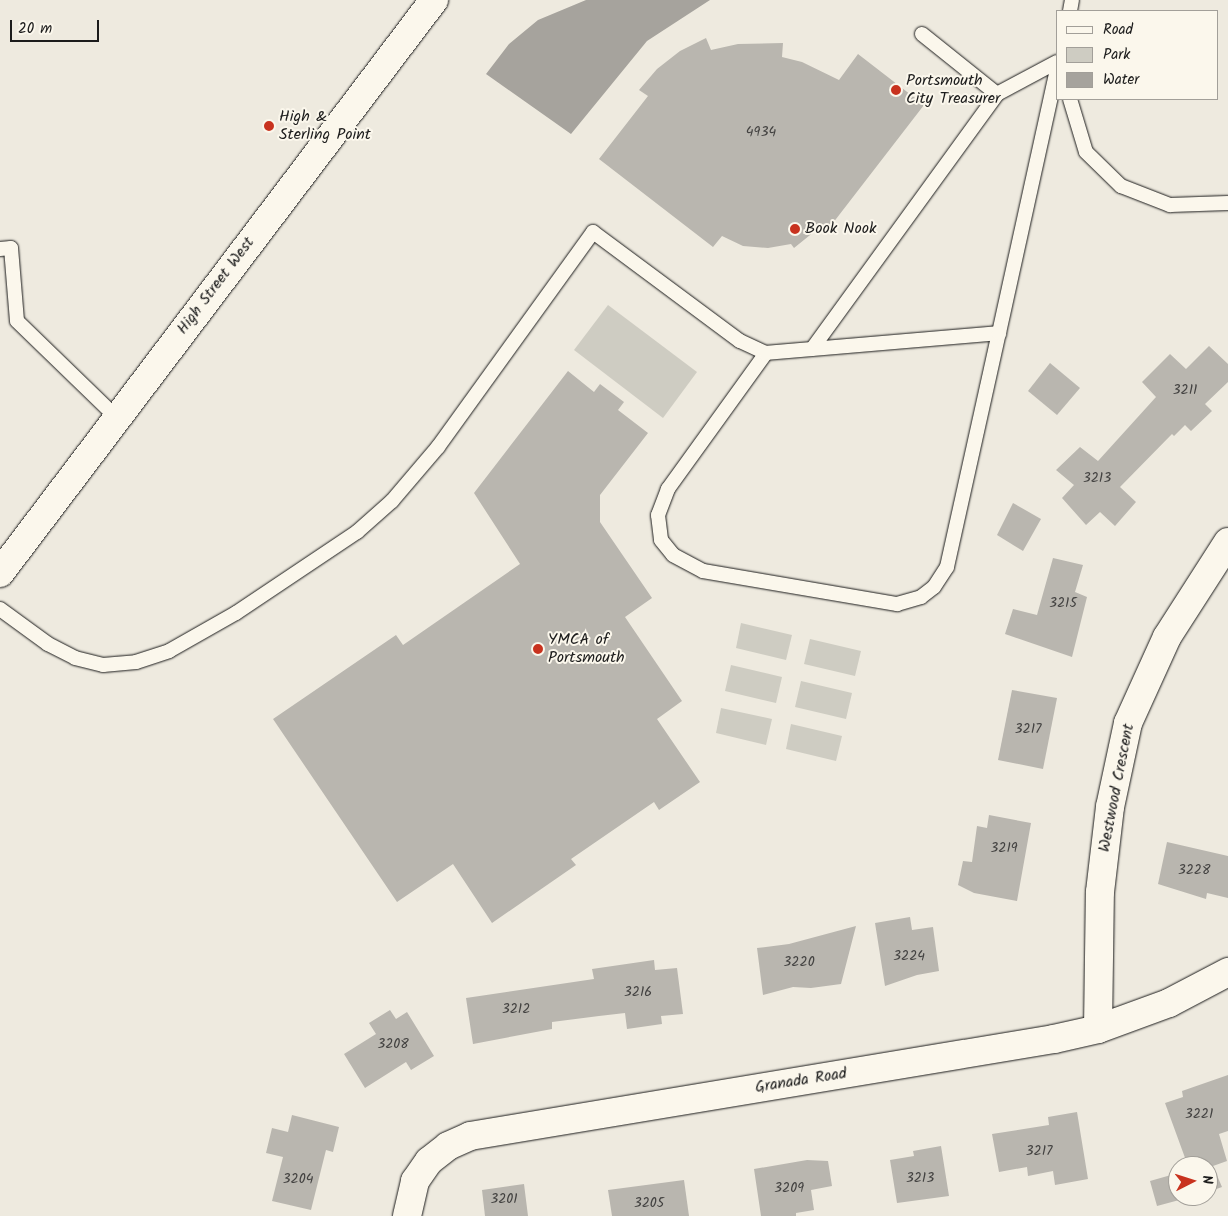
<!DOCTYPE html>
<style>
body{margin:0}
#map{position:relative;width:1228px;height:1216px;overflow:hidden;background:#eeeadf;font-family:Kalam,sans-serif}
div>[style]{position:absolute}
.green>*{inset:0;background:#ceccc2}
.water>*{inset:0;background:#a6a39d}
.building>*{inset:0;background:#b9b6af}
.roads{filter:drop-shadow(0 0 1px #1c1c1c) drop-shadow(0 0 1px #1c1c1c)}
.service>*{height:14px;margin:-7px;padding:0 7px;transform-origin:7px;border-radius:7px;background:#fbf7ec}
.minor>*{height:28px;margin:-14px;padding:0 14px;transform-origin:14px;border-radius:14px;background:#fbf7ec}
.primary>*{height:28px;margin:-14px;padding:0 14px;transform-origin:14px;border-radius:14px;background:#fbf7ec}
.dots>*{width:14px;height:14px;translate:-50% -50%;box-sizing:border-box;border:2px solid #fbf7ec;border-radius:50%}
span{translate:-50% -50%;white-space:nowrap;text-align:center;line-height:1.15;-webkit-text-stroke:4px #fbf7ec;paint-order:stroke}
.number-label{font-size:14px;color:#434241}
.number-label span{-webkit-text-stroke-width:0}
.poi-label{font-size:16px;color:#1c1c1c}
.left{translate:0 -50%;text-align:left}
.street-label{font-size:16px;color:#1c1c1c}
.legend{position:absolute;left:1056px;top:10px;width:162px;height:90px;box-sizing:border-box;background:#fbf7ec;border:1px solid #a29f99;margin:0;padding:6px 9px;list-style:none;font-size:15px;color:#1c1c1c}
.legend li{display:flex;align-items:center;gap:10px;height:25px}
.legend b{width:25px;border:1px solid #a29f99}
.north{position:absolute;left:1168px;top:1156px;width:50px;height:50px;box-sizing:border-box;background:#fbf7ec;border:1px solid #a29f99;border-radius:50%;rotate:85deg;font-size:14px;font-weight:700;line-height:20px;text-align:center;color:#1c1c1c}
.north::after{content:'';display:block;margin:auto;width:18px;height:22px;background:#c8321e;clip-path:polygon(50% 0,100% 100%,50% 72%,0 100%)}
.scale{position:absolute;left:10px;top:20px;width:89px;height:22px;box-sizing:border-box;border:2px solid #1c1c1c;border-top:0;padding-left:6px;font-size:15px;line-height:18px;white-space:nowrap;color:#1c1c1c;-webkit-text-stroke:4px #fbf7ec;paint-order:stroke}
</style>
<div id="map">
<div class="green">
<div style="clip-path:polygon(608px 305px,697px 372px,663px 418px,574px 350px)"></div>
<div style="clip-path:polygon(741px 623px,792px 635px,786px 660px,736px 648px)"></div>
<div style="clip-path:polygon(810px 639px,861px 651px,855px 676px,804px 664px)"></div>
<div style="clip-path:polygon(731px 665px,782px 677px,776px 703px,725px 691px)"></div>
<div style="clip-path:polygon(801px 681px,852px 693px,846px 719px,795px 707px)"></div>
<div style="clip-path:polygon(721px 708px,772px 719px,766px 745px,716px 733px)"></div>
<div style="clip-path:polygon(791px 724px,842px 736px,836px 761px,786px 749px)"></div>
</div>
<div class="water">
<div style="clip-path:polygon(586px 0,710px 0,647px 41px,571px 134px,486px 74px,509px 44px,538px 20px)"></div>
</div>
<div class="building">
<div style="clip-path:polygon(706px 38px,711px 50px,738px 44px,783px 43px,782px 57px,802px 62px,839px 80px,858px 54px,924px 105px,826px 232px,820px 227px,794px 248px,791px 244px,768px 248px,743px 246px,722px 236px,713px 247px,599px 159px,648px 96px,639px 90px,657px 69px,680px 51px)"></div>
<div style="clip-path:polygon(1209px 346px,1228px 364px,1228px 382px,1205px 404px,1212px 411px,1191px 431px,1185px 425px,1174px 436px,1172px 434px,1120px 487px,1136px 502px,1115px 526px,1100px 512px,1086px 525px,1062px 498px,1074px 485px,1056px 470px,1080px 447px,1098px 461px,1156px 397px,1142px 382px,1170px 354px,1186px 369px)"></div>
<div style="clip-path:polygon(1050px 363px,1080px 388px,1057px 415px,1028px 391px)"></div>
<div style="clip-path:polygon(568px 371px,594px 392px,600px 384px,624px 402px,618px 410px,648px 433px,600px 495px,600px 522px,652px 598px,625px 617px,682px 701px,657px 719px,700px 782px,659px 810px,654px 802px,571px 859px,576px 865px,492px 923px,453px 864px,397px 902px,273px 719px,396px 635px,403px 645px,520px 564px,474px 493px)"></div>
<div style="clip-path:polygon(1013px 503px,1041px 519px,1023px 551px,997px 535px)"></div>
<div style="clip-path:polygon(1053px 558px,1083px 565px,1075px 592px,1087px 597px,1072px 657px,1005px 634px,1013px 609px,1037px 615px)"></div>
<div style="clip-path:polygon(1012px 690px,1057px 698px,1043px 769px,998px 760px)"></div>
<div style="clip-path:polygon(989px 815px,1031px 823px,1017px 901px,974px 893px,958px 885px,963px 861px,972px 862px,977px 826px,987px 828px)"></div>
<div style="clip-path:polygon(1167px 842px,1228px 856px,1228px 898px,1207px 893px,1206px 899px,1158px 884px)"></div>
<div style="clip-path:polygon(910px 917px,912px 930px,933px 927px,939px 971px,917px 975px,885px 986px,875px 923px)"></div>
<div style="clip-path:polygon(856px 926px,841px 984px,811px 988px,793px 987px,763px 995px,757px 948px,789px 944px)"></div>
<div style="clip-path:polygon(654px 960px,655px 970px,677px 968px,683px 1014px,661px 1016px,662px 1024px,627px 1029px,625px 1013px,599px 1016px,552px 1022px,552px 1029px,473px 1044px,466px 998px,594px 979px,592px 969px)"></div>
<div style="clip-path:polygon(390px 1010px,396px 1019px,407px 1012px,434px 1056px,411px 1070px,406px 1062px,365px 1088px,344px 1054px,376px 1034px,369px 1023px)"></div>
<div style="clip-path:polygon(1228px 1075px,1228px 1131px,1219px 1134px,1227px 1161px,1213px 1166px,1222px 1187px,1208px 1192px,1208px 1166px,1188px 1166px,1165px 1103px,1183px 1097px,1182px 1091px)"></div>
<div style="clip-path:polygon(1077px 1112px,1088px 1179px,1055px 1185px,1053px 1171px,1028px 1176px,1027px 1167px,999px 1172px,992px 1134px,1049px 1125px,1048px 1117px)"></div>
<div style="clip-path:polygon(292px 1115px,339px 1127px,333px 1152px,326px 1150px,311px 1210px,272px 1201px,283px 1157px,266px 1153px,272px 1128px,288px 1132px)"></div>
<div style="clip-path:polygon(941px 1146px,949px 1196px,897px 1203px,890px 1160px,914px 1156px,913px 1151px)"></div>
<div style="clip-path:polygon(807px 1160px,828px 1161px,832px 1186px,811px 1190px,814px 1210px,796px 1213px,796px 1216px,761px 1216px,754px 1169px)"></div>
<div style="clip-path:polygon(1178px 1173px,1178px 1196px,1194px 1196px,1157px 1206px,1150px 1181px)"></div>
<div style="clip-path:polygon(684px 1180px,689px 1216px,612px 1216px,608px 1190px)"></div>
<div style="clip-path:polygon(524px 1184px,528px 1216px,485px 1216px,482px 1190px)"></div>
</div>
<div class="roads">
<div class="service">
<div style="left:1070px;top:11px;width:11px;rotate:-80deg"></div>
<div style="left:922px;top:34px;width:96px;rotate:38.7deg"></div>
<div style="left:1070px;top:99px;width:55px;rotate:73.2deg"></div>
<div style="left:1086px;top:152px;width:49px;rotate:44.2deg"></div>
<div style="left:1121px;top:186px;width:53px;rotate:21.2deg"></div>
<div style="left:1170px;top:205px;width:58px;rotate:-2deg"></div>
<div style="left:0;top:249px;width:11px;rotate:-5deg"></div>
<div style="left:11px;top:248px;width:73px;rotate:85.3deg"></div>
<div style="left:17px;top:321px;width:138px;rotate:44.1deg"></div>
<div style="left:812px;top:349px;width:315px;rotate:-54deg"></div>
<div style="left:997px;top:94px;width:68px;rotate:-28.1deg"></div>
<div style="left:766px;top:353px;width:168px;rotate:125.8deg"></div>
<div style="left:668px;top:489px;width:28px;rotate:111deg"></div>
<div style="left:658px;top:515px;width:25px;rotate:83deg"></div>
<div style="left:661px;top:540px;width:19px;rotate:51deg"></div>
<div style="left:673px;top:555px;width:34px;rotate:28deg"></div>
<div style="left:703px;top:571px;width:197px;rotate:9.7deg"></div>
<div style="left:897px;top:604px;width:25px;rotate:-16deg"></div>
<div style="left:921px;top:597px;width:16px;rotate:-38deg"></div>
<div style="left:934px;top:587px;width:24px;rotate:-57deg"></div>
<div style="left:947px;top:567px;width:240px;rotate:-77.5deg"></div>
<div style="left:0;top:609px;width:59px;rotate:36.1deg"></div>
<div style="left:48px;top:644px;width:30px;rotate:27deg"></div>
<div style="left:75px;top:658px;width:29px;rotate:14deg"></div>
<div style="left:103px;top:665px;width:33px;rotate:-5deg"></div>
<div style="left:136px;top:662px;width:35px;rotate:-18deg"></div>
<div style="left:169px;top:651px;width:77px;rotate:-29.6deg"></div>
<div style="left:236px;top:613px;width:146px;rotate:-33.8deg"></div>
<div style="left:357px;top:532px;width:47px;rotate:-41.5deg"></div>
<div style="left:392px;top:501px;width:71px;rotate:-49.6deg"></div>
<div style="left:438px;top:447px;width:265px;rotate:-54.2deg"></div>
<div style="left:593px;top:232px;width:183px;rotate:36.6deg"></div>
<div style="left:740px;top:341px;width:29px;rotate:25deg"></div>
<div style="left:766px;top:353px;width:234px;rotate:-4.9deg"></div>
<div style="left:999px;top:333px;width:269px;rotate:-77.6deg"></div>
</div>
<div class="minor">
<div style="left:1098px;top:1029px;width:137px;rotate:-89.2deg"></div>
<div style="left:1100px;top:892px;width:86px;rotate:-83.3deg"></div>
<div style="left:1110px;top:807px;width:86px;rotate:-77.9deg"></div>
<div style="left:1128px;top:723px;width:94px;rotate:-65.6deg"></div>
<div style="left:1167px;top:637px;width:113px;rotate:-57.3deg"></div>
<div style="left:407px;top:1216px;width:36px;rotate:-77deg"></div>
<div style="left:415px;top:1181px;width:24px;rotate:-55deg"></div>
<div style="left:429px;top:1161px;width:24px;rotate:-38deg"></div>
<div style="left:448px;top:1146px;width:24px;rotate:-24deg"></div>
<div style="left:470px;top:1136px;width:592px;rotate:-9.43deg"></div>
<div style="left:1054px;top:1039px;width:45px;rotate:-12.8deg"></div>
<div style="left:1098px;top:1029px;width:76px;rotate:-20.1deg"></div>
<div style="left:1169px;top:1003px;width:67px;rotate:-27.7deg"></div>
</div>
<div class="primary">
<div style="left:0;top:573px;width:719px;rotate:-52.86deg"></div>
</div>
</div>
<div class="dots">
<div style="left:896px;top:90px;background:#c8321e"></div>
<div style="left:269px;top:126px;background:#c8321e"></div>
<div style="left:795px;top:229px;background:#c8321e"></div>
<div style="left:538px;top:649px;background:#c8321e"></div>
</div>
<div class="number-label">
<span style="left:761px;top:132px">4934</span>
<span style="left:1185px;top:390px">3211</span>
<span style="left:1097px;top:478px">3213</span>
<span style="left:1063px;top:603px">3215</span>
<span style="left:1028px;top:729px">3217</span>
<span style="left:1004px;top:848px">3219</span>
<span style="left:1194px;top:870px">3228</span>
<span style="left:909px;top:956px">3224</span>
<span style="left:799px;top:962px">3220</span>
<span style="left:638px;top:992px">3216</span>
<span style="left:516px;top:1009px">3212</span>
<span style="left:393px;top:1044px">3208</span>
<span style="left:1199px;top:1114px">3221</span>
<span style="left:1039px;top:1151px">3217</span>
<span style="left:920px;top:1178px">3213</span>
<span style="left:298px;top:1179px">3204</span>
<span style="left:789px;top:1188px">3209</span>
<span style="left:504px;top:1199px">3201</span>
<span style="left:649px;top:1203px">3205</span>
</div>
<div class="poi-label">
<span class="left" style="left:906px;top:90px">Portsmouth<br>City Treasurer</span>
<span class="left" style="left:279px;top:126px">High &amp;<br>Sterling Point</span>
<span class="left" style="left:805px;top:229px">Book Nook</span>
<span class="left" style="left:548px;top:649px">YMCA of<br>Portsmouth</span>
</div>
<div class="street-label">
<span style="left:216px;top:286px;rotate:-53deg">High Street West</span>
<span style="left:1117px;top:788px;rotate:-79deg">Westwood Crescent</span>
<span style="left:801px;top:1081px;rotate:-9deg">Granada Road</span>
</div>
<ul class="legend">
<li><b style="height:6px;background:#fbf7ec"></b>Road</li>
<li><b style="height:14px;background:#ceccc2"></b>Park</li>
<li><b style="height:14px;background:#a6a39d"></b>Water</li>
</ul>
<div class="north">N</div>
<div class="scale">20 m</div>
</div>
